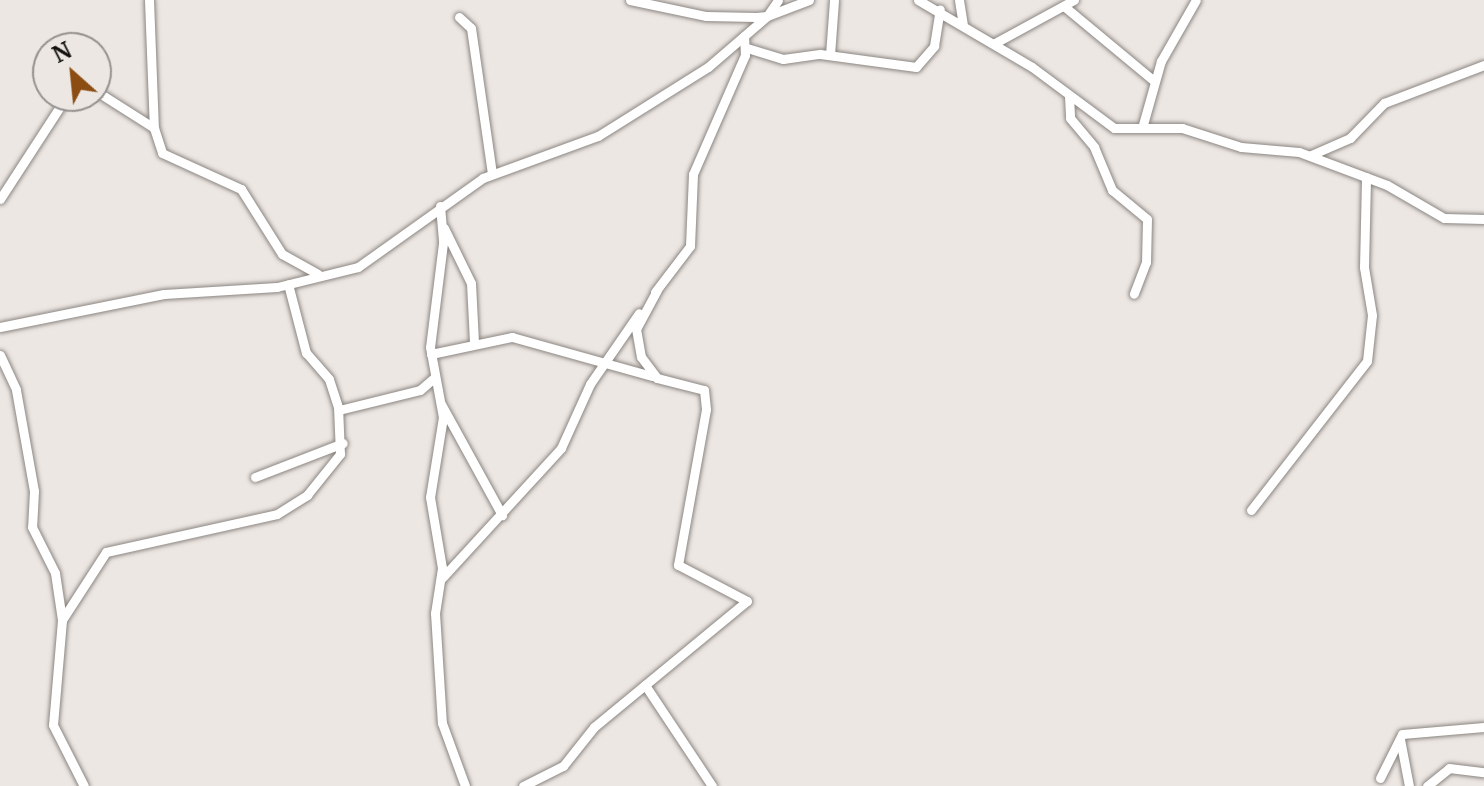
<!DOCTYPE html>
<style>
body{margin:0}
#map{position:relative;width:1484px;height:786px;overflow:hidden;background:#ede7e3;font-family:Merriweather,serif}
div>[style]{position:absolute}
.roads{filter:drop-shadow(0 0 2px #8b8682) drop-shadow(0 0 2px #8b8682)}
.minor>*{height:9px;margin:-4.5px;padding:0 4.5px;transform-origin:4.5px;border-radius:4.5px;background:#fff}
span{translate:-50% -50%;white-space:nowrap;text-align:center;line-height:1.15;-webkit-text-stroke:6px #ede7e3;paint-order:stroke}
.north{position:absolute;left:32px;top:32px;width:80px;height:80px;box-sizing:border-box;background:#ede7e3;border:2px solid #95918e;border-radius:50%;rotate:333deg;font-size:22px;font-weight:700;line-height:32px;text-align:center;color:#12110f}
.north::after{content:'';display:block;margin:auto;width:28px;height:36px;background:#8c4d13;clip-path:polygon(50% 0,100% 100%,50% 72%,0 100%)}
</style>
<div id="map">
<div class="roads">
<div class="minor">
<div style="left:149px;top:0;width:128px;rotate:87.8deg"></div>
<div style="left:154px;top:128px;width:26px;rotate:72deg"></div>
<div style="left:162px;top:153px;width:87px;rotate:24.5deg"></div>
<div style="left:241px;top:189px;width:77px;rotate:57.8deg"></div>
<div style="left:282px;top:254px;width:41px;rotate:29.1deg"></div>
<div style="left:630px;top:0;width:78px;rotate:11.9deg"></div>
<div style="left:706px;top:16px;width:50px;rotate:1.1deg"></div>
<div style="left:756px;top:17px;width:11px;rotate:-5deg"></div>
<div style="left:767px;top:16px;width:19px;rotate:-55deg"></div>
<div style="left:918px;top:0;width:132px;rotate:30.4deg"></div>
<div style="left:1032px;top:67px;width:102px;rotate:36.6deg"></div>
<div style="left:1114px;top:128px;width:68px"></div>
<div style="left:1182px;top:128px;width:62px;rotate:17.9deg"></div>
<div style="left:1241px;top:147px;width:58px;rotate:4.9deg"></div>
<div style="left:1299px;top:152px;width:94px;rotate:20.6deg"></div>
<div style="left:1387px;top:185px;width:66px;rotate:30.1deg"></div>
<div style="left:1444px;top:218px;width:40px;rotate:1.4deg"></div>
<div style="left:959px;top:0;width:24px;rotate:81deg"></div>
<div style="left:1065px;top:7px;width:116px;rotate:39.7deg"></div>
<div style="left:459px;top:17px;width:16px;rotate:43deg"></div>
<div style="left:471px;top:28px;width:147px;rotate:81.8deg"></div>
<div style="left:995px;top:43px;width:90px;rotate:-28.6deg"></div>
<div style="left:747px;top:48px;width:38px;rotate:17deg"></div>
<div style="left:783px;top:59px;width:37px;rotate:-8deg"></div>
<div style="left:820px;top:54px;width:97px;rotate:7.7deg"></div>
<div style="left:916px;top:67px;width:28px;rotate:-49deg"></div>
<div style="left:934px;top:46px;width:37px;rotate:-81deg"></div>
<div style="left:830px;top:55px;width:55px;rotate:-85.8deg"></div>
<div style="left:96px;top:91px;width:69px;rotate:32.5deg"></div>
<div style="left:1069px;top:96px;width:22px;rotate:87deg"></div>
<div style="left:1070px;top:118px;width:38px;rotate:50deg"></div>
<div style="left:1094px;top:147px;width:47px;rotate:67.3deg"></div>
<div style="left:1112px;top:190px;width:45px;rotate:39.6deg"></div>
<div style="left:1147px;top:219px;width:43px;rotate:91.3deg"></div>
<div style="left:1146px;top:262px;width:34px;rotate:111deg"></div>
<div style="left:1142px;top:128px;width:70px;rotate:-74.2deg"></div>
<div style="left:1161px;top:61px;width:70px;rotate:-60.2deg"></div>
<div style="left:1311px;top:155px;width:43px;rotate:-23.6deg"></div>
<div style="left:1350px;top:138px;width:49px;rotate:-45.8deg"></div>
<div style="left:1384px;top:103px;width:107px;rotate:-20.8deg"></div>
<div style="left:0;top:199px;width:123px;rotate:-57deg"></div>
<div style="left:440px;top:206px;width:37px;rotate:85deg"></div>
<div style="left:443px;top:243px;width:105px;rotate:97.1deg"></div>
<div style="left:430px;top:347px;width:71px;rotate:79.5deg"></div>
<div style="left:443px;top:417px;width:81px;rotate:99.2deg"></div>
<div style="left:430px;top:497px;width:72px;rotate:80.4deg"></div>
<div style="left:442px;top:568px;width:46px;rotate:98.8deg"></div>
<div style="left:435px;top:613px;width:110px;rotate:86.4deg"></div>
<div style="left:442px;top:723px;width:67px;rotate:69.9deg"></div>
<div style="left:444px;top:228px;width:61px;rotate:63.9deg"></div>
<div style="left:471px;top:283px;width:60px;rotate:87.1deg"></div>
<div style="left:655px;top:292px;width:58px;rotate:-52.7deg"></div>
<div style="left:690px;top:246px;width:72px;rotate:-87.6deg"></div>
<div style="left:693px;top:174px;width:130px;rotate:-66.4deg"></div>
<div style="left:745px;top:55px;width:19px;rotate:-93deg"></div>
<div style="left:0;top:327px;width:167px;rotate:-11.4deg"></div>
<div style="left:164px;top:294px;width:113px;rotate:-3.5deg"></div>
<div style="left:277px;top:287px;width:83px;rotate:-13.9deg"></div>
<div style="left:358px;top:267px;width:153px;rotate:-35.5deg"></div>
<div style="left:483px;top:178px;width:122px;rotate:-20.1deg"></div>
<div style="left:598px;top:136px;width:130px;rotate:-32.1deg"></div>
<div style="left:708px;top:67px;width:78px;rotate:-40.8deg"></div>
<div style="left:767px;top:16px;width:45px;rotate:-20.9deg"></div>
<div style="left:431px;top:354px;width:83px;rotate:-11.9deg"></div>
<div style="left:512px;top:337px;width:145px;rotate:15.6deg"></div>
<div style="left:0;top:355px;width:38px;rotate:65deg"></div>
<div style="left:16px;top:390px;width:103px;rotate:79.9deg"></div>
<div style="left:34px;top:491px;width:36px;rotate:93deg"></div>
<div style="left:32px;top:527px;width:51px;rotate:63.4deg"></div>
<div style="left:55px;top:573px;width:48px;rotate:81.5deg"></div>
<div style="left:62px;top:620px;width:105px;rotate:94.9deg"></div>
<div style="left:53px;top:725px;width:68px;rotate:63.1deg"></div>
<div style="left:441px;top:404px;width:127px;rotate:61.2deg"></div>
<div style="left:339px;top:410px;width:83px;rotate:-13.9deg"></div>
<div style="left:420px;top:390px;width:20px;rotate:-41deg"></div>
<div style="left:255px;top:477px;width:94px;rotate:-21.1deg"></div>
<div style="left:1251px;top:510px;width:189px;rotate:-52.1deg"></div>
<div style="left:1367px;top:361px;width:46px;rotate:-83.8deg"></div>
<div style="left:1372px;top:315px;width:49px;rotate:-99.5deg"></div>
<div style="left:1364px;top:267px;width:90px;rotate:-88.7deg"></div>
<div style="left:442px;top:578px;width:176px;rotate:-47.5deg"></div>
<div style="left:561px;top:448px;width:70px;rotate:-65.6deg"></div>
<div style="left:590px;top:384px;width:86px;rotate:-55.4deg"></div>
<div style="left:62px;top:620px;width:81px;rotate:-57.1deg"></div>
<div style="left:106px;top:552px;width:175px;rotate:-12.5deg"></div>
<div style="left:277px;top:514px;width:36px;rotate:-32deg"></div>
<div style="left:307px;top:495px;width:53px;rotate:-51.2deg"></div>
<div style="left:340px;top:454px;width:47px;rotate:-92.4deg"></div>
<div style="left:338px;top:407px;width:29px;rotate:-108deg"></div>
<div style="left:329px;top:379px;width:35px;rotate:-131deg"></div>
<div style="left:306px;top:353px;width:71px;rotate:-104.6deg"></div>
<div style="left:645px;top:685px;width:121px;rotate:56.4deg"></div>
<div style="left:1400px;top:739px;width:48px;rotate:79.2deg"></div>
<div style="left:1380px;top:778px;width:49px;rotate:-63.4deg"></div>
<div style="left:1402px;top:734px;width:82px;rotate:-4.9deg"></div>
<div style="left:523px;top:786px;width:45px;rotate:-26.6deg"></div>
<div style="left:563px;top:766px;width:50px;rotate:-51.5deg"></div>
<div style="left:594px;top:727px;width:198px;rotate:-39.5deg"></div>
<div style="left:747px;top:601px;width:78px;rotate:-152.4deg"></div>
<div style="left:678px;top:565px;width:158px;rotate:-79.8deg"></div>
<div style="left:706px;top:409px;width:19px;rotate:-96deg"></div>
<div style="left:704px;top:390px;width:49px;rotate:-165.7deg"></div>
<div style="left:657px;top:378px;width:26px;rotate:-127deg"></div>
<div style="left:641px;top:357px;width:28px;rotate:-100deg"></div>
<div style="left:636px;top:329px;width:44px;rotate:-61.7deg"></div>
<div style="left:1427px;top:786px;width:28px;rotate:-39deg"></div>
<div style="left:1449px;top:768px;width:35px;rotate:7deg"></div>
</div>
</div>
<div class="north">N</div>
</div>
